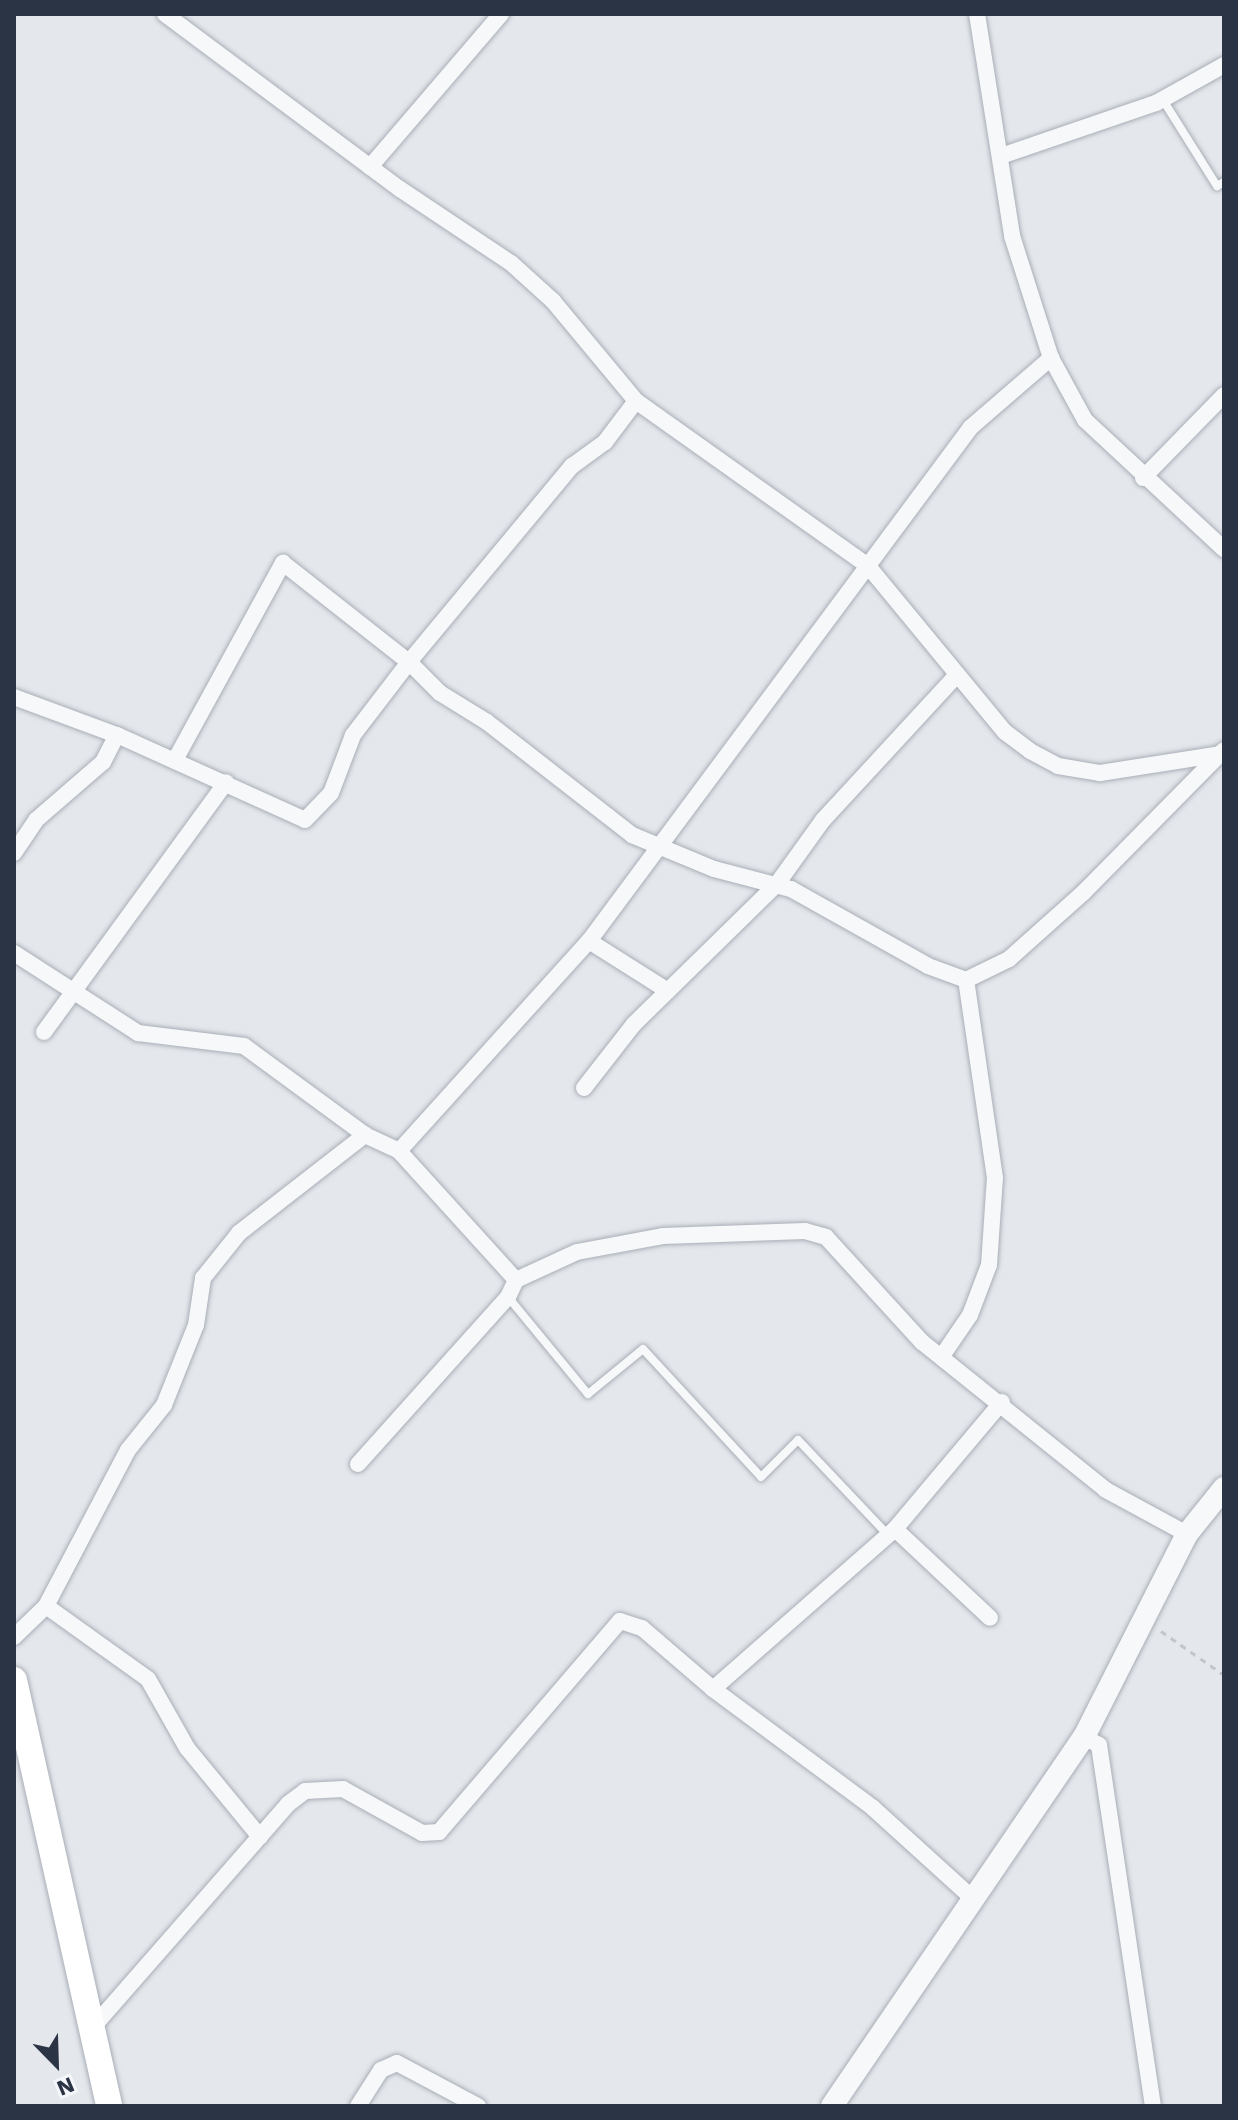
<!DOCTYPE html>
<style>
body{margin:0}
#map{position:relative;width:1238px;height:2120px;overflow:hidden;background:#e4e7ec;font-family:"Work Sans",sans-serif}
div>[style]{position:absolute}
.path>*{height:3px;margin-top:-1.5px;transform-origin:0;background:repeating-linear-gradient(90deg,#c2c5cb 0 6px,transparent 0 12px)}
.roads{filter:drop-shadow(0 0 2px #a9aeb7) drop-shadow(0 0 2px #a9aeb7)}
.service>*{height:8px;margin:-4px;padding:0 4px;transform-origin:4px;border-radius:4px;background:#f7f8fa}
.minor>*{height:16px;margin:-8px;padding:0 8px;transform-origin:8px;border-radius:8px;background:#f7f8fa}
.tertiary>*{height:22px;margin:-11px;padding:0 11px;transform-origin:11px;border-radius:11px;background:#f7f8fa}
.primary>*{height:26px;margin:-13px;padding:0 13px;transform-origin:13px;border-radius:13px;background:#fff}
span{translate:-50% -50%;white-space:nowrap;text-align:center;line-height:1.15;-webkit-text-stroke:7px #f4f6f9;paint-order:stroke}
.frame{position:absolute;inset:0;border:16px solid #2b3445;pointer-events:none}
.north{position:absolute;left:16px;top:2024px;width:80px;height:80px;-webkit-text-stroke:6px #f4f6f9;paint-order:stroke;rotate:157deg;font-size:22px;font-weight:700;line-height:32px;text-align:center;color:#2b3445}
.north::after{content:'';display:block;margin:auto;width:28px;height:36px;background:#2b3445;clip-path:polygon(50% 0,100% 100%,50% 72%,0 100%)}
</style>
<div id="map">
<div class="path">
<div style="left:1161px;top:1631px;width:77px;rotate:34.9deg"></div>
</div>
<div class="roads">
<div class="service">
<div style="left:1163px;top:100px;width:102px;rotate:57.9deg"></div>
<div style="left:1217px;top:186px;width:8px;rotate:-30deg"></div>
<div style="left:508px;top:1297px;width:126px;rotate:50.5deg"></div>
<div style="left:588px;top:1394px;width:71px;rotate:-39.3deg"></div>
<div style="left:643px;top:1349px;width:174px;rotate:47.3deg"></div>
<div style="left:761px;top:1477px;width:52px;rotate:-45deg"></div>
<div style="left:798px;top:1440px;width:131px;rotate:46.5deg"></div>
</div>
<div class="minor">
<div style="left:165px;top:14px;width:293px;rotate:36.7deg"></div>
<div style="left:400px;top:189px;width:133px;rotate:33.7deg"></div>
<div style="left:511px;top:263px;width:57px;rotate:42.1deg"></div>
<div style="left:553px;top:301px;width:130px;rotate:50.3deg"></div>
<div style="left:636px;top:401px;width:285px;rotate:35.4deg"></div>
<div style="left:868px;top:566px;width:215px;rotate:50.5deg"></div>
<div style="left:1005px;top:732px;width:31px;rotate:37deg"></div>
<div style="left:1030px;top:751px;width:32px;rotate:28deg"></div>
<div style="left:1058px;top:766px;width:43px;rotate:9.5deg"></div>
<div style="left:1100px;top:773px;width:123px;rotate:-8.9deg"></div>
<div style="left:977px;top:14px;width:225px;rotate:81deg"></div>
<div style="left:1012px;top:236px;width:128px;rotate:72.3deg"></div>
<div style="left:1051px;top:358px;width:71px;rotate:61.3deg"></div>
<div style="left:1085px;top:420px;width:190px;rotate:42.9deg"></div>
<div style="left:1001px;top:156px;width:164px;rotate:-18.9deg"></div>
<div style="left:1156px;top:103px;width:78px;rotate:-29.2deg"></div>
<div style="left:370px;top:167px;width:201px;rotate:-49.4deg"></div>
<div style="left:1143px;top:478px;width:116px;rotate:-45.7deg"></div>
<div style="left:14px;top:697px;width:110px;rotate:20.3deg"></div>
<div style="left:117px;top:735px;width:206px;rotate:24.3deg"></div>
<div style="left:305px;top:820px;width:37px;rotate:-46deg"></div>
<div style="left:331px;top:793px;width:62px;rotate:-69.2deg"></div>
<div style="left:353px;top:735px;width:92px;rotate:-52.5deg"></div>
<div style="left:409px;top:662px;width:255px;rotate:-50.3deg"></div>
<div style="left:572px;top:466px;width:41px;rotate:-36deg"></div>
<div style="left:605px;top:442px;width:51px;rotate:-52.9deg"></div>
<div style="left:175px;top:760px;width:225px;rotate:-61.3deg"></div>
<div style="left:283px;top:563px;width:160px;rotate:38.2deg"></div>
<div style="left:409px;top:662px;width:44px;rotate:45deg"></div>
<div style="left:440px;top:693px;width:55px;rotate:31.7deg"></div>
<div style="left:487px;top:722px;width:184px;rotate:37.9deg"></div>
<div style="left:632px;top:835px;width:89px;rotate:22.5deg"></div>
<div style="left:714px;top:869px;width:80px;rotate:14.6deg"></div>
<div style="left:791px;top:889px;width:157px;rotate:29.3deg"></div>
<div style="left:928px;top:966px;width:40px;rotate:20.2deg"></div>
<div style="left:966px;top:980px;width:48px;rotate:-26deg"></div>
<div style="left:1009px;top:959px;width:101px;rotate:-41.8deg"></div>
<div style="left:1084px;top:892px;width:199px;rotate:-45.4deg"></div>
<div style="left:14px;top:853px;width:40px;rotate:-56deg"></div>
<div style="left:36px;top:820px;width:89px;rotate:-40.9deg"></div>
<div style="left:103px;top:762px;width:30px;rotate:-63deg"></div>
<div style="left:589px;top:941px;width:93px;rotate:32.3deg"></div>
<div style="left:14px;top:953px;width:148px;rotate:32.8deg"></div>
<div style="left:138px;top:1033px;width:107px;rotate:7deg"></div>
<div style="left:244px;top:1046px;width:150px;rotate:36.3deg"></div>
<div style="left:365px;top:1135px;width:38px;rotate:25deg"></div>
<div style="left:399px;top:1151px;width:283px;rotate:-47.9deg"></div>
<div style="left:589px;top:941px;width:640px;rotate:-53.38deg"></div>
<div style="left:971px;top:427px;width:106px;rotate:-40.8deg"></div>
<div style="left:44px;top:1032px;width:309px;rotate:-53.9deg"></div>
<div style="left:584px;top:1088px;width:81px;rotate:-52deg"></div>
<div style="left:634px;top:1024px;width:200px;rotate:-44.4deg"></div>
<div style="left:777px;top:884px;width:79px;rotate:-54.3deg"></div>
<div style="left:823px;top:820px;width:197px;rotate:-47.3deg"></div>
<div style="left:516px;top:1280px;width:67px;rotate:-24.7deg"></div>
<div style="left:577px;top:1252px;width:87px;rotate:-10.5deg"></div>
<div style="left:663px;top:1236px;width:142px;rotate:-2deg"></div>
<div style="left:805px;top:1231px;width:22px;rotate:16deg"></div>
<div style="left:826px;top:1237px;width:142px;rotate:47.6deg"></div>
<div style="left:922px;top:1342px;width:236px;rotate:38.8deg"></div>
<div style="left:1106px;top:1490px;width:92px;rotate:28.5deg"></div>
<div style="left:942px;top:1356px;width:50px;rotate:-55.7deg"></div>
<div style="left:970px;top:1315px;width:53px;rotate:-69.2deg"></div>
<div style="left:989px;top:1265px;width:87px;rotate:-86.1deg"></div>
<div style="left:995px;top:1178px;width:200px;rotate:-98.3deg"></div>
<div style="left:358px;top:1464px;width:224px;rotate:-48.1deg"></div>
<div style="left:508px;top:1297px;width:19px;rotate:-65deg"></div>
<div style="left:516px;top:1280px;width:174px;rotate:-132.2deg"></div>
<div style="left:895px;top:1529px;width:130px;rotate:43.1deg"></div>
<div style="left:46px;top:1606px;width:125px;rotate:35.6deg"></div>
<div style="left:148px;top:1679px;width:79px;rotate:60.5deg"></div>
<div style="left:187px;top:1748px;width:115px;rotate:50.6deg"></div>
<div style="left:14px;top:1637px;width:45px;rotate:-44.1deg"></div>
<div style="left:46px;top:1606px;width:176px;rotate:-62.3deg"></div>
<div style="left:128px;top:1450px;width:58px;rotate:-51.3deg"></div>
<div style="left:164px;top:1405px;width:86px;rotate:-68.2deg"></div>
<div style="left:196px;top:1325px;width:48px;rotate:-81.5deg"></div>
<div style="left:203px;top:1278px;width:58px;rotate:-51.3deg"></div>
<div style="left:239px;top:1233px;width:160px;rotate:-37.9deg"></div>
<div style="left:713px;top:1689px;width:242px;rotate:-41.3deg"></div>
<div style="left:895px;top:1529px;width:166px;rotate:-49.9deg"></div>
<div style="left:1084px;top:1737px;width:17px;rotate:28deg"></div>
<div style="left:1099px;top:1745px;width:365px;rotate:81.5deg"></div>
<div style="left:93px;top:2027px;width:296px;rotate:-48.8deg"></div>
<div style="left:288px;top:1804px;width:21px;rotate:-37deg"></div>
<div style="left:305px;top:1791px;width:38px;rotate:-3deg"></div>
<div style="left:343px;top:1789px;width:90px;rotate:29.1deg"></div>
<div style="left:422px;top:1833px;width:17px;rotate:-3deg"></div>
<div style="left:439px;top:1832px;width:278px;rotate:-49.4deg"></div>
<div style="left:620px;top:1621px;width:23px;rotate:18deg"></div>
<div style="left:642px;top:1628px;width:94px;rotate:40.7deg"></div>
<div style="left:713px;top:1689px;width:199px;rotate:36.6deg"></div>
<div style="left:873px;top:1808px;width:131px;rotate:42.2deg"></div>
<div style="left:358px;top:2106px;width:43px;rotate:-57.4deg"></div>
<div style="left:381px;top:2070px;width:17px;rotate:-24deg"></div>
<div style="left:397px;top:2063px;width:92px;rotate:28deg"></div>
</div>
<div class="tertiary">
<div style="left:832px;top:2106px;width:447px;rotate:-55.7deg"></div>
<div style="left:1084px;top:1737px;width:228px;rotate:-63.1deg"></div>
<div style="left:1187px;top:1534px;width:59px;rotate:-51.2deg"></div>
</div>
<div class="primary">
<div style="left:14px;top:1680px;width:436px;rotate:77.4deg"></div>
</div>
</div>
<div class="frame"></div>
<div class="north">N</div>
</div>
